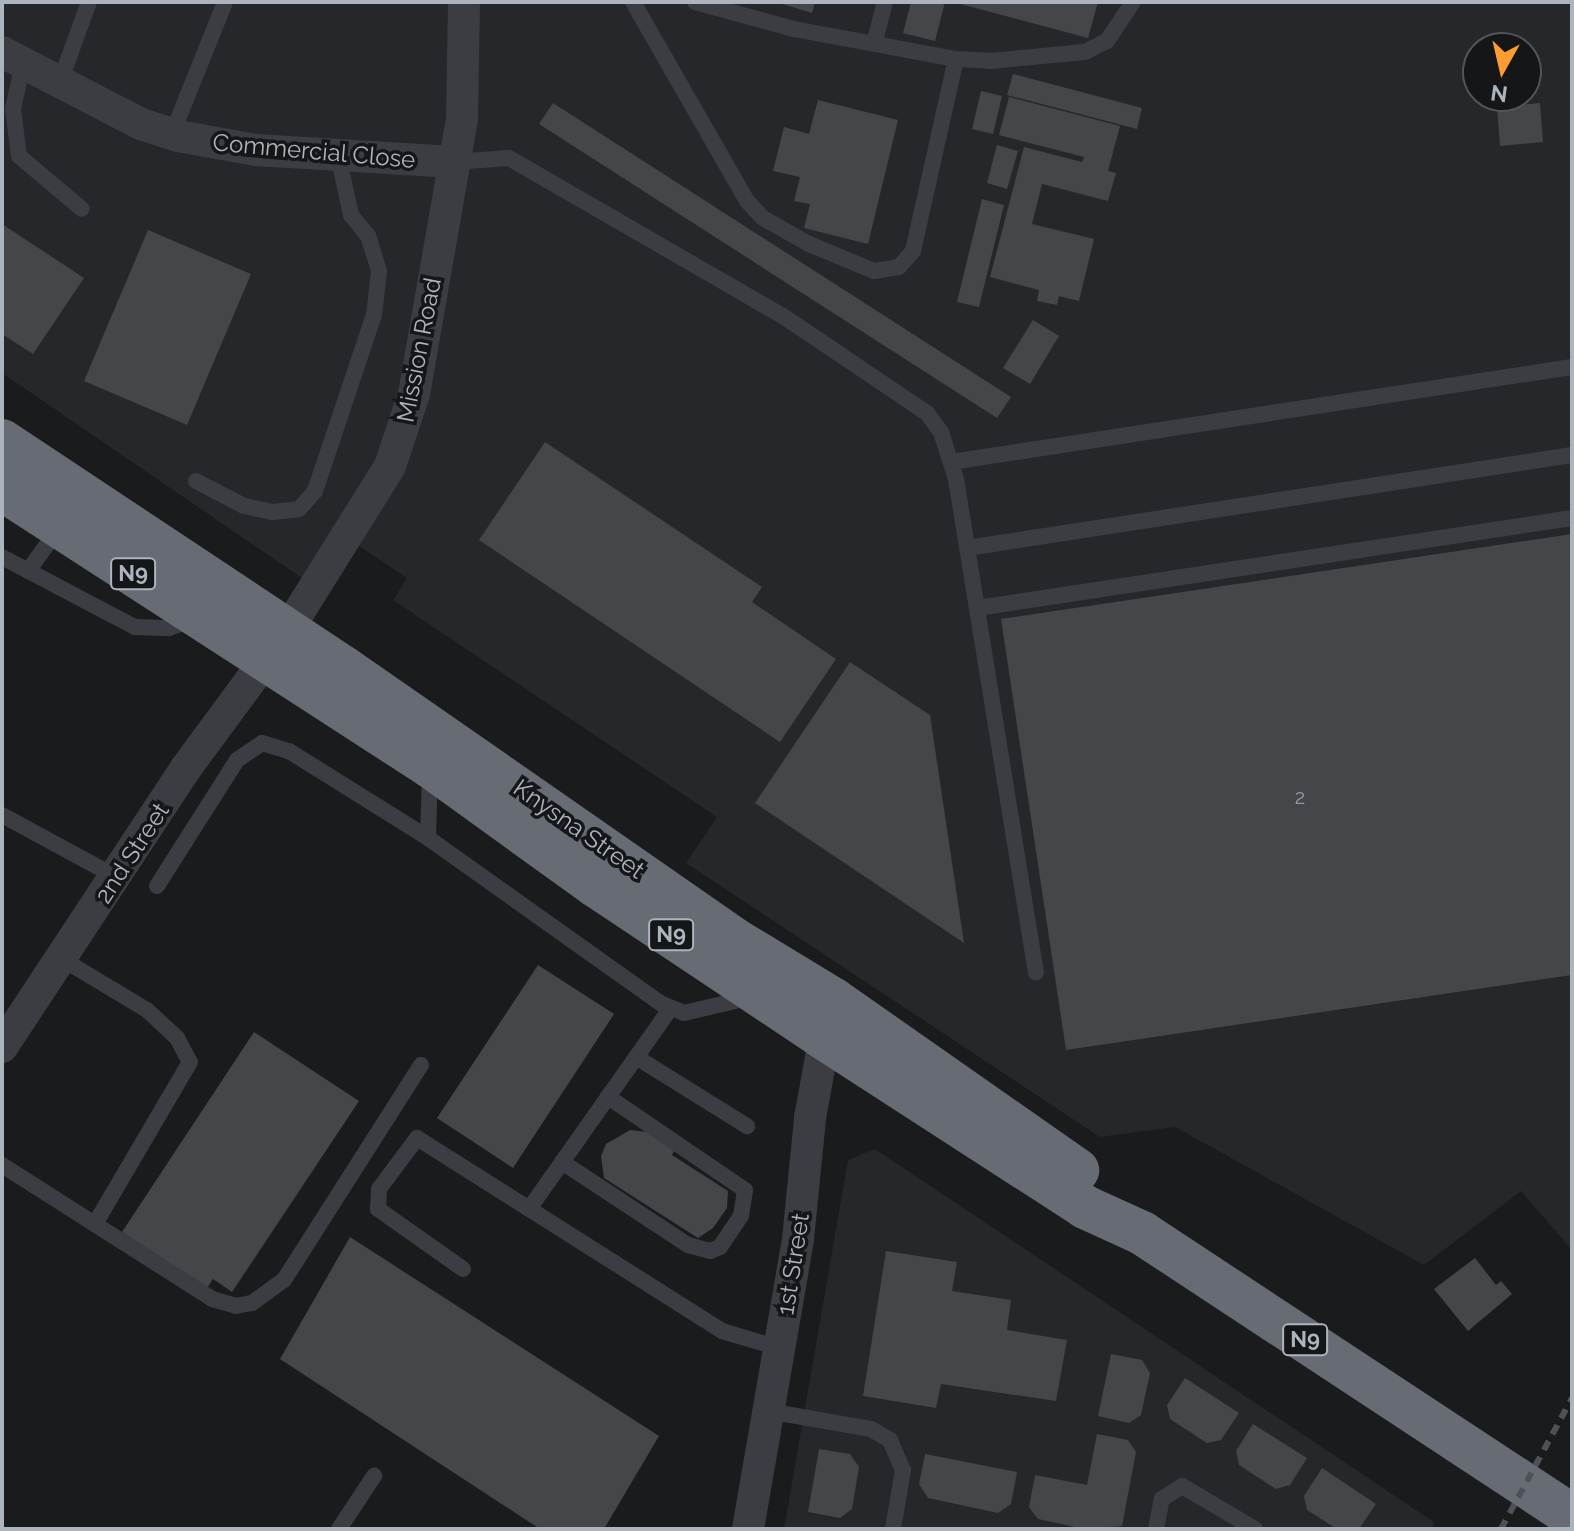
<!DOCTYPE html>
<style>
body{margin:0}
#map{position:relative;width:1574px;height:1531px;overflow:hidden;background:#1a1b1d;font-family:Raleway,sans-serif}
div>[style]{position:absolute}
.built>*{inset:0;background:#26272a}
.building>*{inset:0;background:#44464a}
.lane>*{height:16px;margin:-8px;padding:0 8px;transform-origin:8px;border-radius:8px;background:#3b3d42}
.street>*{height:32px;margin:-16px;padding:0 16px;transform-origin:16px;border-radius:16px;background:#3b3d42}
.highway>*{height:44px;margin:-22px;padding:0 22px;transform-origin:22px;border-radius:22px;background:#676c74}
.rail>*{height:6px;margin-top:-3px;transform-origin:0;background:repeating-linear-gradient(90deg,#4e5258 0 10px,transparent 0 18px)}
span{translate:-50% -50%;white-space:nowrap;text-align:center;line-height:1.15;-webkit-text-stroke:7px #151618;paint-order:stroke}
.number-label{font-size:20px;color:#9298a0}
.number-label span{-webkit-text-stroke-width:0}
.shield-label span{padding:2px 6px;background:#151618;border:2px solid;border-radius:6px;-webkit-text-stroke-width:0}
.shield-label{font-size:22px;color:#acb4bd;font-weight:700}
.street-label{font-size:24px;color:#acb4bd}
.frame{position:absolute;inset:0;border:4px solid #acb4bd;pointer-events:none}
.north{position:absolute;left:1462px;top:32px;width:80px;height:80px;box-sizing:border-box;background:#151618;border:2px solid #51555a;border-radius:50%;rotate:188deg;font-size:22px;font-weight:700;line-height:32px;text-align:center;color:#acb4bd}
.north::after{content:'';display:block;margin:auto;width:28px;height:36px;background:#ff9c31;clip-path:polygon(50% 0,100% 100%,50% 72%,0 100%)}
</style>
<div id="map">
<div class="built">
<div style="clip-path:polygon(evenodd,2px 2px,1572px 2px,1572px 1250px,1521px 1191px,1424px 1265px,1175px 1127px,1100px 1137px,686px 863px,717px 817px,393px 600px,407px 578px,347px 538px,315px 587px,2px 373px,2px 2px,1478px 48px,1526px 48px,1526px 96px,1478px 96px,1478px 48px)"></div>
<div style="clip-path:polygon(875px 1149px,1434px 1522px,1432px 1529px,784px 1529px,848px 1160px)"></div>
</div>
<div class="building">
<div style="clip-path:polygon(776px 2px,815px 2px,812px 13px)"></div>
<div style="clip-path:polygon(911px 2px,945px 2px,935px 41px,903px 33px)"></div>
<div style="clip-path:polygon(953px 2px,1098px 2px,1088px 38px)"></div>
<div style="clip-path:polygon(1013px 74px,1142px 108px,1137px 129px,1007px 95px)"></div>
<div style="clip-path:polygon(981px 91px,1002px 96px,993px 134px,972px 129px)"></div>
<div style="clip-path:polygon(1009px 97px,1120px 126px,1108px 171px,1116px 173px,1108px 201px,1042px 184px,1032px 224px,1094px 239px,1079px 301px,1059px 296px,1057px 305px,1037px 301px,1039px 290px,990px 277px,1024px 147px,1082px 162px,1084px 157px,999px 135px)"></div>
<div style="clip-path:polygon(818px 100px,898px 120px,868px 244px,804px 228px,810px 204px,794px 201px,800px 177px,773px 171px,784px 127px,809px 134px)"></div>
<div style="clip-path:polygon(553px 103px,1011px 397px,997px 418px,539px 124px)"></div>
<div style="clip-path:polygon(1540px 103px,1543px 142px,1500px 146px,1497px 107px)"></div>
<div style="clip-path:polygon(997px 145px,1018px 151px,1007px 189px,987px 183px)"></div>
<div style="clip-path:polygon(982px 199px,1004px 205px,979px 307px,957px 302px)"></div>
<div style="clip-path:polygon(2px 224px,84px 278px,33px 354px,2px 334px)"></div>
<div style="clip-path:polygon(148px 230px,251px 274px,187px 425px,84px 381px)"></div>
<div style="clip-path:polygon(1033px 320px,1059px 336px,1030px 384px,1003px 368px)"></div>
<div style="clip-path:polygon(545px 442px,762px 587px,752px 602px,836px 659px,780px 742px,479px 540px)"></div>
<div style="clip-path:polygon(1572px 534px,1572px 975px,1066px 1050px,1001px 619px)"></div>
<div style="clip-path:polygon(850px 662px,930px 715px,964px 943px,755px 803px)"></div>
<div style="clip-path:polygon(538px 965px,614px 1014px,513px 1168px,437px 1118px)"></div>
<div style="clip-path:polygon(254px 1032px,359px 1101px,232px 1292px,213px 1279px,207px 1288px,122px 1232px)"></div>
<div style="clip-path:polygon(630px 1130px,647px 1132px,675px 1149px,672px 1155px,728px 1191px,727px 1208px,713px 1228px,698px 1238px,604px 1178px,601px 1156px,606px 1144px)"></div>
<div style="clip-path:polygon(350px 1237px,659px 1436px,604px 1529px,540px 1529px,280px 1359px)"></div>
<div style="clip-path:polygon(886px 1251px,957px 1262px,952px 1291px,1011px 1300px,1007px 1330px,1067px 1340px,1056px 1401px,941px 1384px,936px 1408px,863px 1396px)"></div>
<div style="clip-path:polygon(1475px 1258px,1496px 1285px,1501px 1281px,1512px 1294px,1468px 1331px,1434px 1289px)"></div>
<div style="clip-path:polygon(1111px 1354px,1142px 1360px,1150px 1373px,1141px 1415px,1129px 1423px,1098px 1416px)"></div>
<div style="clip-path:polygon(1185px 1378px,1239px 1413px,1221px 1440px,1207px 1443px,1170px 1419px,1167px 1405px)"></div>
<div style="clip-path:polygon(1253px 1424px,1307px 1458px,1290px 1485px,1276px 1489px,1239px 1465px,1236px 1451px)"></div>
<div style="clip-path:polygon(1097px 1434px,1128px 1440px,1136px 1452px,1122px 1526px,1085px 1529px,1038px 1519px,1029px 1507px,1035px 1475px,1087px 1485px)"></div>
<div style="clip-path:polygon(819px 1449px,850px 1454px,859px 1467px,852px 1509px,840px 1518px,808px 1512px)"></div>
<div style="clip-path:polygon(925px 1454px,1017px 1472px,1011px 1504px,998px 1513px,928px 1498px,919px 1484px)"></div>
<div style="clip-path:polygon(1322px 1468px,1376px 1504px,1359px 1529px,1337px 1529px,1307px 1510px,1304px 1496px)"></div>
</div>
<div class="lane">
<div style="left:633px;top:2px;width:229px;rotate:60.2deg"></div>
<div style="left:747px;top:201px;width:23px;rotate:47deg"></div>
<div style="left:763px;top:218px;width:53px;rotate:29.5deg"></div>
<div style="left:809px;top:244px;width:70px;rotate:22.6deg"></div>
<div style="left:874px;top:271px;width:25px;rotate:-9deg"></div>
<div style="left:899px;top:267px;width:21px;rotate:-49deg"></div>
<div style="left:913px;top:251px;width:197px;rotate:-77.4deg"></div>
<div style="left:695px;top:2px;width:103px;rotate:15.3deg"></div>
<div style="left:794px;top:29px;width:165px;rotate:10.5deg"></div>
<div style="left:956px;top:59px;width:34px;rotate:3deg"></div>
<div style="left:990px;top:61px;width:95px;rotate:-5.4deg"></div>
<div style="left:1085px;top:52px;width:25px;rotate:-27deg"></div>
<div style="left:1107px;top:41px;width:47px;rotate:-56.3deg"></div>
<div style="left:874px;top:44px;width:43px;rotate:-75.3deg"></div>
<div style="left:23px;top:63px;width:47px;rotate:102.3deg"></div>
<div style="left:13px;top:109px;width:47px;rotate:82.7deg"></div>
<div style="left:19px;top:156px;width:82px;rotate:40.1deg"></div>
<div style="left:60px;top:82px;width:85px;rotate:-70.1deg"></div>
<div style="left:172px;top:134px;width:142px;rotate:-68.1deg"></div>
<div style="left:454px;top:162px;width:55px;rotate:-4.2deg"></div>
<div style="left:509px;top:158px;width:316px;rotate:30deg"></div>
<div style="left:783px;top:316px;width:174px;rotate:34deg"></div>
<div style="left:927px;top:413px;width:24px;rotate:54deg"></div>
<div style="left:941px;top:432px;width:49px;rotate:72.3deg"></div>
<div style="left:956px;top:479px;width:500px;rotate:80.8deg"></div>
<div style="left:951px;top:462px;width:628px;rotate:-8.7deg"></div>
<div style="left:196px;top:481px;width:54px;rotate:27.5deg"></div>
<div style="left:244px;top:506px;width:29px;rotate:12deg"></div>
<div style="left:272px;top:512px;width:27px;rotate:-6deg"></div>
<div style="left:299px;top:509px;width:24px;rotate:-48deg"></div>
<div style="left:315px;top:491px;width:186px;rotate:-71.5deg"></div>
<div style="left:374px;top:315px;width:44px;rotate:-83.5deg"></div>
<div style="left:379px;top:271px;width:37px;rotate:-107deg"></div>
<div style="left:368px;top:236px;width:27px;rotate:-129deg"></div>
<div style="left:351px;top:215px;width:61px;rotate:-102.2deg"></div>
<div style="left:967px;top:548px;width:612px;rotate:-8.74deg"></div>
<div style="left:2px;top:557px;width:150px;rotate:27.8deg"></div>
<div style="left:135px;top:627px;width:34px;rotate:2deg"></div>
<div style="left:169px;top:628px;width:27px;rotate:-20deg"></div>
<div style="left:28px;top:571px;width:53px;rotate:-54.2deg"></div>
<div style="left:977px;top:608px;width:602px;rotate:-8.6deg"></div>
<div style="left:430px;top:771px;width:67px;rotate:91.7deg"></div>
<div style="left:428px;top:838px;width:287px;rotate:35.4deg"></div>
<div style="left:662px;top:1004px;width:24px;rotate:22deg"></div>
<div style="left:684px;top:1013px;width:70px;rotate:-13.2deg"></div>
<div style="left:2px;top:815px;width:130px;rotate:28.5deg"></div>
<div style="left:157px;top:886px;width:149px;rotate:-57.6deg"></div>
<div style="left:237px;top:760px;width:30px;rotate:-34deg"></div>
<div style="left:262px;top:743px;width:28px;rotate:17deg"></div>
<div style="left:289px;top:751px;width:164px;rotate:32deg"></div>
<div style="left:62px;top:959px;width:99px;rotate:31deg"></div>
<div style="left:147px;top:1010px;width:41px;rotate:43deg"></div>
<div style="left:177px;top:1038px;width:27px;rotate:62deg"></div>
<div style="left:190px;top:1062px;width:188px;rotate:120.4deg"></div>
<div style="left:636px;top:1057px;width:131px;rotate:31.9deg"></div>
<div style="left:562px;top:1162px;width:151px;rotate:33.4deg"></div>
<div style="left:688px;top:1245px;width:23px;rotate:15deg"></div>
<div style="left:710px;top:1251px;width:11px;rotate:-22deg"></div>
<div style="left:720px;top:1247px;width:37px;rotate:-56deg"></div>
<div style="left:741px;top:1216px;width:26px;rotate:-81deg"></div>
<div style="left:745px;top:1190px;width:166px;rotate:-145.8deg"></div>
<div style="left:2px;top:1165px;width:249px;rotate:32.5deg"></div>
<div style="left:212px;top:1299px;width:25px;rotate:16deg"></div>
<div style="left:236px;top:1306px;width:16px;rotate:-11deg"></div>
<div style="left:252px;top:1303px;width:39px;rotate:-36deg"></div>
<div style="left:284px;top:1280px;width:255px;rotate:-57.5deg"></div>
<div style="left:529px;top:1209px;width:245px;rotate:-54.8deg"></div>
<div style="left:463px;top:1269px;width:104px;rotate:-144.8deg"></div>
<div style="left:378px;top:1209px;width:20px;rotate:-87deg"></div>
<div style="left:379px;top:1189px;width:64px;rotate:-53.3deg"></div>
<div style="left:417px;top:1138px;width:361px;rotate:32.3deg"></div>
<div style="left:722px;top:1331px;width:59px;rotate:16.6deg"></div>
<div style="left:768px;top:1411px;width:105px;rotate:9.9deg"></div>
<div style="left:871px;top:1429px;width:22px;rotate:30deg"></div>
<div style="left:890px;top:1440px;width:33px;rotate:67deg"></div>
<div style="left:903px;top:1470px;width:60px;rotate:99.6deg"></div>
<div style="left:339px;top:1529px;width:64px;rotate:-56.6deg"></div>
<div style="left:1156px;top:1529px;width:31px;rotate:-79deg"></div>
<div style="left:1162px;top:1499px;width:24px;rotate:-33deg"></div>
<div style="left:1182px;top:1486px;width:85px;rotate:30.5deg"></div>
</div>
<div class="street">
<div style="left:2px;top:52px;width:157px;rotate:27.4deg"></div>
<div style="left:141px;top:124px;width:39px;rotate:18deg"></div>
<div style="left:178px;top:136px;width:79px;rotate:10.2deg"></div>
<div style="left:256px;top:150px;width:198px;rotate:3.5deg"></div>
<div style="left:2px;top:1047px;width:334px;rotate:-56.6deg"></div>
<div style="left:186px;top:768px;width:170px;rotate:-53.6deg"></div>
<div style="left:287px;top:631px;width:195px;rotate:-58deg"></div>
<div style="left:390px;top:466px;width:76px;rotate:-71.6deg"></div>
<div style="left:414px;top:394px;width:280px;rotate:-80.1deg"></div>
<div style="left:462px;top:118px;width:116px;rotate:-89deg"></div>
<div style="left:748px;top:1529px;width:294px;rotate:-80.2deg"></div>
<div style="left:798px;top:1239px;width:122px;rotate:-84.3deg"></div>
<div style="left:810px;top:1118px;width:101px;rotate:-79.7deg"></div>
</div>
<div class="highway">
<div style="left:2px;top:441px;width:410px;rotate:33.6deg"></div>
<div style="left:344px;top:668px;width:473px;rotate:34.8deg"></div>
<div style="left:732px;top:938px;width:119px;rotate:31.3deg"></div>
<div style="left:834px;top:1000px;width:297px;rotate:35deg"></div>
<div style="left:2px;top:489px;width:510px;rotate:32.91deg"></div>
<div style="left:430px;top:766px;width:203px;rotate:35.8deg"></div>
<div style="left:595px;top:885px;width:272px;rotate:33.7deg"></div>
<div style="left:821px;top:1036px;width:315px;rotate:32.9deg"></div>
<div style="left:1085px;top:1207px;width:63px;rotate:24.5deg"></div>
<div style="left:1142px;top:1233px;width:515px;rotate:33.35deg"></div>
</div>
<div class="rail">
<div style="left:1501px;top:1529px;width:149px;rotate:-61.5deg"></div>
</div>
<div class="number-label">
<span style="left:1300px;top:797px">2</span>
</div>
<div class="shield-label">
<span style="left:133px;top:574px">N9</span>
<span style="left:671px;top:935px">N9</span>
<span style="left:1305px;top:1340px">N9</span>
</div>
<div class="street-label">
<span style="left:314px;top:151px;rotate:5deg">Commercial Close</span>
<span style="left:419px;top:350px;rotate:-79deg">Mission Road</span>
<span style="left:579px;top:829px;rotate:35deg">Knysna Street</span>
<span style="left:132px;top:853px;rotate:-57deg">2nd Street</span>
<span style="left:793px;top:1264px;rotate:-81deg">1st Street</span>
</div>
<div class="frame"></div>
<div class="north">N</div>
</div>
